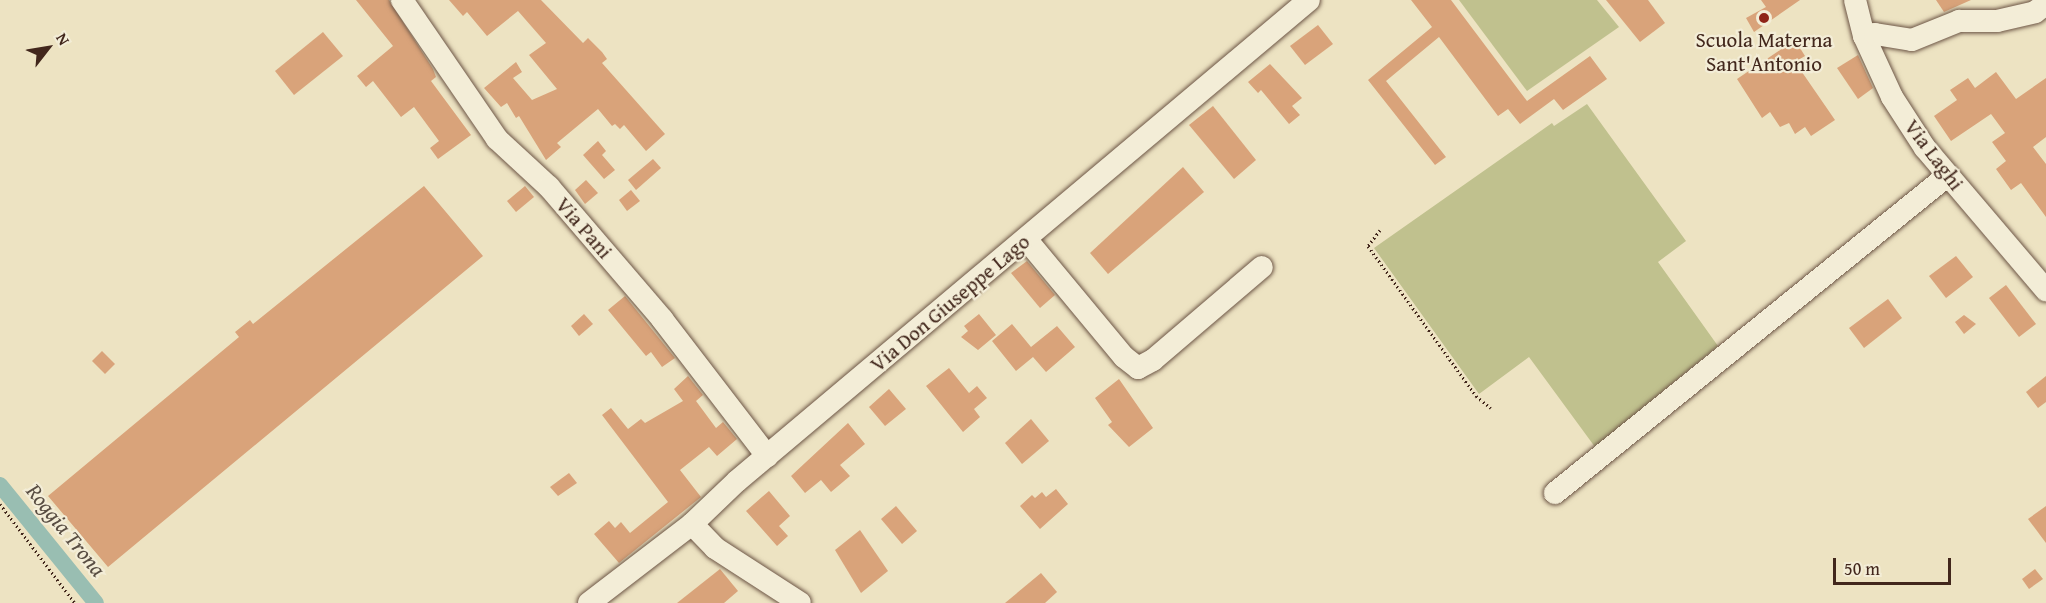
<!DOCTYPE html>
<style>
body{margin:0}
#map{position:relative;width:2046px;height:603px;overflow:hidden;background:#ede3c2;font-family:"Gentium Book Plus",serif}
div>[style]{position:absolute}
.green>*{inset:0;background:#c0c18e}
.canal>*{height:16px;margin:-8px;padding:0 8px;transform-origin:8px;border-radius:8px;background:#99beb2}
.building>*{inset:0;background:#d9a37a}
.path>*{height:3px;margin-top:-1.5px;transform-origin:0;background:repeating-linear-gradient(90deg,#42271c 0 1.5px,transparent 0 4.5px)}
.roads{filter:drop-shadow(0 0 2px #6d5646) drop-shadow(0 0 2px #6d5646)}
.minor>*{height:22px;margin:-11px;padding:0 11px;transform-origin:11px;border-radius:11px;background:#f3edd7}
.dots>*{width:16px;height:16px;translate:-50% -50%;box-sizing:border-box;border:3px solid #f3edd7;border-radius:50%}
span{translate:-50% -50%;white-space:nowrap;text-align:center;line-height:1.15;-webkit-text-stroke:4.5px #f3edd7;paint-order:stroke}
.poi-label{font-size:21px;color:#42271c}
.street-label{font-size:21px;color:#42271c}
.water-label{font-size:22px;color:#584d42;font-style:italic}
.north{position:absolute;left:18px;top:18px;width:60px;height:60px;-webkit-text-stroke:4px #f3edd7;paint-order:stroke;rotate:59deg;font-size:16px;font-weight:700;line-height:24px;text-align:center;color:#42271c}
.north::after{content:'';display:block;margin:auto;width:21px;height:27px;background:#42271c;clip-path:polygon(50% 0,100% 100%,50% 72%,0 100%)}
.scale{position:absolute;left:1833px;top:558px;width:118px;height:27px;box-sizing:border-box;border:3px solid #42271c;border-top:0;padding-left:8px;font-size:18px;line-height:21px;white-space:nowrap;color:#42271c;-webkit-text-stroke:4px #f3edd7;paint-order:stroke}
</style>
<div id="map">
<div class="green">
<div style="clip-path:polygon(1459px 0,1597px 0,1619px 27px,1527px 91px)"></div>
<div style="clip-path:polygon(1587px 104px,1686px 241px,1658px 262px,1718px 346px,1595px 447px,1529px 357px,1479px 394px,1374px 248px,1552px 123px,1554px 126px)"></div>
</div>
<div class="canal">
<div style="left:0;top:485px;width:152px;rotate:50.9deg"></div>
</div>
<div class="building">
<div style="clip-path:polygon(356px 0,389px 0,433px 69px,436px 77px,431px 81px,471px 135px,438px 159px,430px 148px,439px 141px,414px 107px,401px 117px,373px 81px,366px 87px,357px 76px,393px 46px)"></div>
<div style="clip-path:polygon(449px 0,541px 0,583px 43px,588px 38px,602px 52px,607px 59px,602px 63px,665px 134px,646px 151px,624px 125px,620px 129px,615px 124px,612px 126px,598px 109px,557px 143px,561px 147px,546px 160px,519px 116px,516px 118px,507px 103px,501px 107px,484px 88px,516px 62px,522px 72px,513px 78px,532px 100px,557px 89px,529px 55px,546px 43px,518px 11px,487px 36px,467px 12px,463px 16px)"></div>
<div style="clip-path:polygon(1411px 0,1451px 0,1527px 101px,1590px 56px,1607px 79px,1563px 110px,1554px 99px,1520px 124px,1508px 109px,1498px 116px,1439px 37px,1386px 81px,1446px 157px,1435px 165px,1368px 80px,1432px 27px)"></div>
<div style="clip-path:polygon(1606px 0,1648px 0,1665px 23px,1640px 42px)"></div>
<div style="clip-path:polygon(1761px 0,1800px 0,1754px 32px,1746px 18px,1766px 7px)"></div>
<div style="clip-path:polygon(1936px 0,1971px 0,1944px 12px)"></div>
<div style="clip-path:polygon(1318px 25px,1333px 44px,1305px 65px,1290px 46px)"></div>
<div style="clip-path:polygon(323px 32px,343px 56px,294px 95px,275px 71px)"></div>
<div style="clip-path:polygon(1795px 40px,1805px 56px,1795px 62px,1835px 120px,1811px 136px,1805px 127px,1795px 134px,1789px 123px,1780px 127px,1770px 112px,1762px 118px,1737px 79px)"></div>
<div style="clip-path:polygon(1858px 55px,1873px 88px,1858px 99px,1837px 68px)"></div>
<div style="clip-path:polygon(1270px 64px,1302px 98px,1292px 106px,1300px 115px,1289px 124px,1261px 90px,1258px 93px,1248px 82px)"></div>
<div style="clip-path:polygon(1996px 72px,2016px 99px,2046px 78px,2046px 137px,2033px 147px,2046px 164px,2046px 217px,2021px 183px,2011px 190px,1996px 169px,2006px 161px,1992px 142px,2005px 133px,1991px 114px,1951px 141px,1934px 116px,1957px 100px,1950px 90px,1968px 78px,1975px 88px)"></div>
<div style="clip-path:polygon(1213px 106px,1256px 160px,1234px 179px,1189px 125px)"></div>
<div style="clip-path:polygon(598px 141px,606px 151px,602px 155px,615px 170px,604px 179px,583px 155px)"></div>
<div style="clip-path:polygon(653px 159px,661px 168px,636px 190px,628px 180px)"></div>
<div style="clip-path:polygon(1183px 167px,1204px 192px,1108px 274px,1090px 253px)"></div>
<div style="clip-path:polygon(586px 180px,598px 193px,585px 204px,575px 190px)"></div>
<div style="clip-path:polygon(424px 186px,483px 256px,108px 567px,48px 496px,239px 337px,235px 332px,250px 320px,253px 324px)"></div>
<div style="clip-path:polygon(525px 186px,534px 197px,516px 212px,507px 201px)"></div>
<div style="clip-path:polygon(631px 190px,640px 201px,627px 211px,619px 200px)"></div>
<div style="clip-path:polygon(1956px 256px,1973px 277px,1946px 298px,1929px 276px)"></div>
<div style="clip-path:polygon(1027px 261px,1055px 295px,1040px 308px,1011px 273px)"></div>
<div style="clip-path:polygon(2006px 285px,2036px 324px,2019px 337px,1989px 298px)"></div>
<div style="clip-path:polygon(625px 296px,675px 358px,662px 367px,651px 352px,646px 356px,608px 310px)"></div>
<div style="clip-path:polygon(1888px 299px,1902px 318px,1864px 348px,1849px 328px)"></div>
<div style="clip-path:polygon(584px 314px,593px 324px,579px 336px,571px 326px)"></div>
<div style="clip-path:polygon(979px 314px,996px 335px,978px 350px,961px 337px,968px 331px,964px 326px)"></div>
<div style="clip-path:polygon(1964px 315px,1976px 324px,1964px 334px,1955px 322px)"></div>
<div style="clip-path:polygon(1012px 324px,1031px 347px,1057px 326px,1075px 347px,1046px 372px,1033px 357px,1016px 371px,992px 341px)"></div>
<div style="clip-path:polygon(102px 351px,115px 364px,105px 374px,92px 361px)"></div>
<div style="clip-path:polygon(949px 368px,969px 393px,977px 386px,987px 398px,974px 409px,980px 417px,963px 432px,926px 386px)"></div>
<div style="clip-path:polygon(688px 376px,703px 395px,696px 401px,716px 428px,723px 422px,737px 439px,717px 456px,709px 447px,680px 470px,701px 497px,619px 563px,594px 534px,609px 521px,615px 528px,621px 522px,630px 533px,668px 502px,602px 415px,611px 408px,628px 429px,641px 419px,645px 423px,683px 401px,674px 389px)"></div>
<div style="clip-path:polygon(2046px 376px,2046px 402px,2038px 408px,2026px 392px)"></div>
<div style="clip-path:polygon(1119px 379px,1153px 428px,1129px 447px,1108px 425px,1112px 422px,1095px 398px)"></div>
<div style="clip-path:polygon(889px 389px,906px 409px,885px 426px,869px 407px)"></div>
<div style="clip-path:polygon(1031px 419px,1049px 441px,1022px 464px,1005px 443px)"></div>
<div style="clip-path:polygon(848px 423px,865px 444px,840px 465px,850px 476px,831px 492px,821px 480px,805px 493px,791px 476px)"></div>
<div style="clip-path:polygon(569px 473px,577px 483px,558px 496px,550px 487px)"></div>
<div style="clip-path:polygon(1056px 489px,1068px 504px,1040px 529px,1020px 506px,1032px 495px,1035px 498px,1042px 492px,1046px 497px)"></div>
<div style="clip-path:polygon(769px 491px,790px 516px,779px 526px,788px 536px,777px 546px,746px 511px)"></div>
<div style="clip-path:polygon(896px 506px,917px 531px,902px 544px,881px 519px)"></div>
<div style="clip-path:polygon(2046px 506px,2046px 543px,2028px 519px)"></div>
<div style="clip-path:polygon(860px 530px,888px 571px,861px 593px,835px 550px)"></div>
<div style="clip-path:polygon(720px 569px,738px 591px,724px 603px,677px 603px)"></div>
<div style="clip-path:polygon(2035px 569px,2043px 579px,2029px 589px,2022px 579px)"></div>
<div style="clip-path:polygon(1041px 573px,1057px 592px,1045px 603px,1005px 603px)"></div>
</div>
<div class="path">
<div style="left:1380px;top:230px;width:20px;rotate:127deg"></div>
<div style="left:1368px;top:246px;width:185px;rotate:54.2deg"></div>
<div style="left:1476px;top:396px;width:19px;rotate:39deg"></div>
<div style="left:0;top:504px;width:124px;rotate:52.9deg"></div>
</div>
<div class="roads">
<div class="minor">
<div style="left:402px;top:0;width:168px;rotate:55.6deg"></div>
<div style="left:497px;top:139px;width:71px;rotate:42.7deg"></div>
<div style="left:549px;top:187px;width:174px;rotate:49.4deg"></div>
<div style="left:662px;top:319px;width:173px;rotate:52.5deg"></div>
<div style="left:1855px;top:0;width:37px;rotate:76deg"></div>
<div style="left:1864px;top:36px;width:67px;rotate:65.3deg"></div>
<div style="left:1892px;top:97px;width:61px;rotate:57.1deg"></div>
<div style="left:1925px;top:148px;width:187px;rotate:49.6deg"></div>
<div style="left:1864px;top:36px;width:11px;rotate:-10deg"></div>
<div style="left:1875px;top:34px;width:37px;rotate:9deg"></div>
<div style="left:1912px;top:40px;width:51px;rotate:-22deg"></div>
<div style="left:1959px;top:21px;width:38px"></div>
<div style="left:1997px;top:21px;width:39px;rotate:-13deg"></div>
<div style="left:2035px;top:12px;width:14px;rotate:-36deg"></div>
<div style="left:1026px;top:239px;width:153px;rotate:50.3deg"></div>
<div style="left:1124px;top:357px;width:18px;rotate:38deg"></div>
<div style="left:1138px;top:368px;width:17px;rotate:-28deg"></div>
<div style="left:1153px;top:360px;width:143px;rotate:-40.5deg"></div>
<div style="left:1555px;top:493px;width:504px;rotate:-38.96deg"></div>
<div style="left:692px;top:524px;width:33px;rotate:46deg"></div>
<div style="left:715px;top:548px;width:101px;rotate:32.9deg"></div>
<div style="left:589px;top:603px;width:130px;rotate:-37.5deg"></div>
<div style="left:692px;top:524px;width:62px;rotate:-43.7deg"></div>
<div style="left:737px;top:481px;width:747px;rotate:-40.06deg"></div>
</div>
</div>
<div class="dots">
<div style="left:1764px;top:18px;background:#8f2418"></div>
</div>
<div class="poi-label">
<span style="left:1764px;top:52px">Scuola Materna<br>Sant'Antonio</span>
</div>
<div class="street-label">
<span style="left:1934px;top:155px;rotate:53deg">Via Laghi</span>
<span style="left:584px;top:228px;rotate:49deg">Via Pani</span>
<span style="left:950px;top:303px;rotate:-40deg">Via Don Giuseppe Lago</span>
</div>
<div class="water-label">
<span style="left:66px;top:530px;rotate:51deg">Roggia Trona</span>
</div>
<div class="north">N</div>
<div class="scale">50 m</div>
</div>
